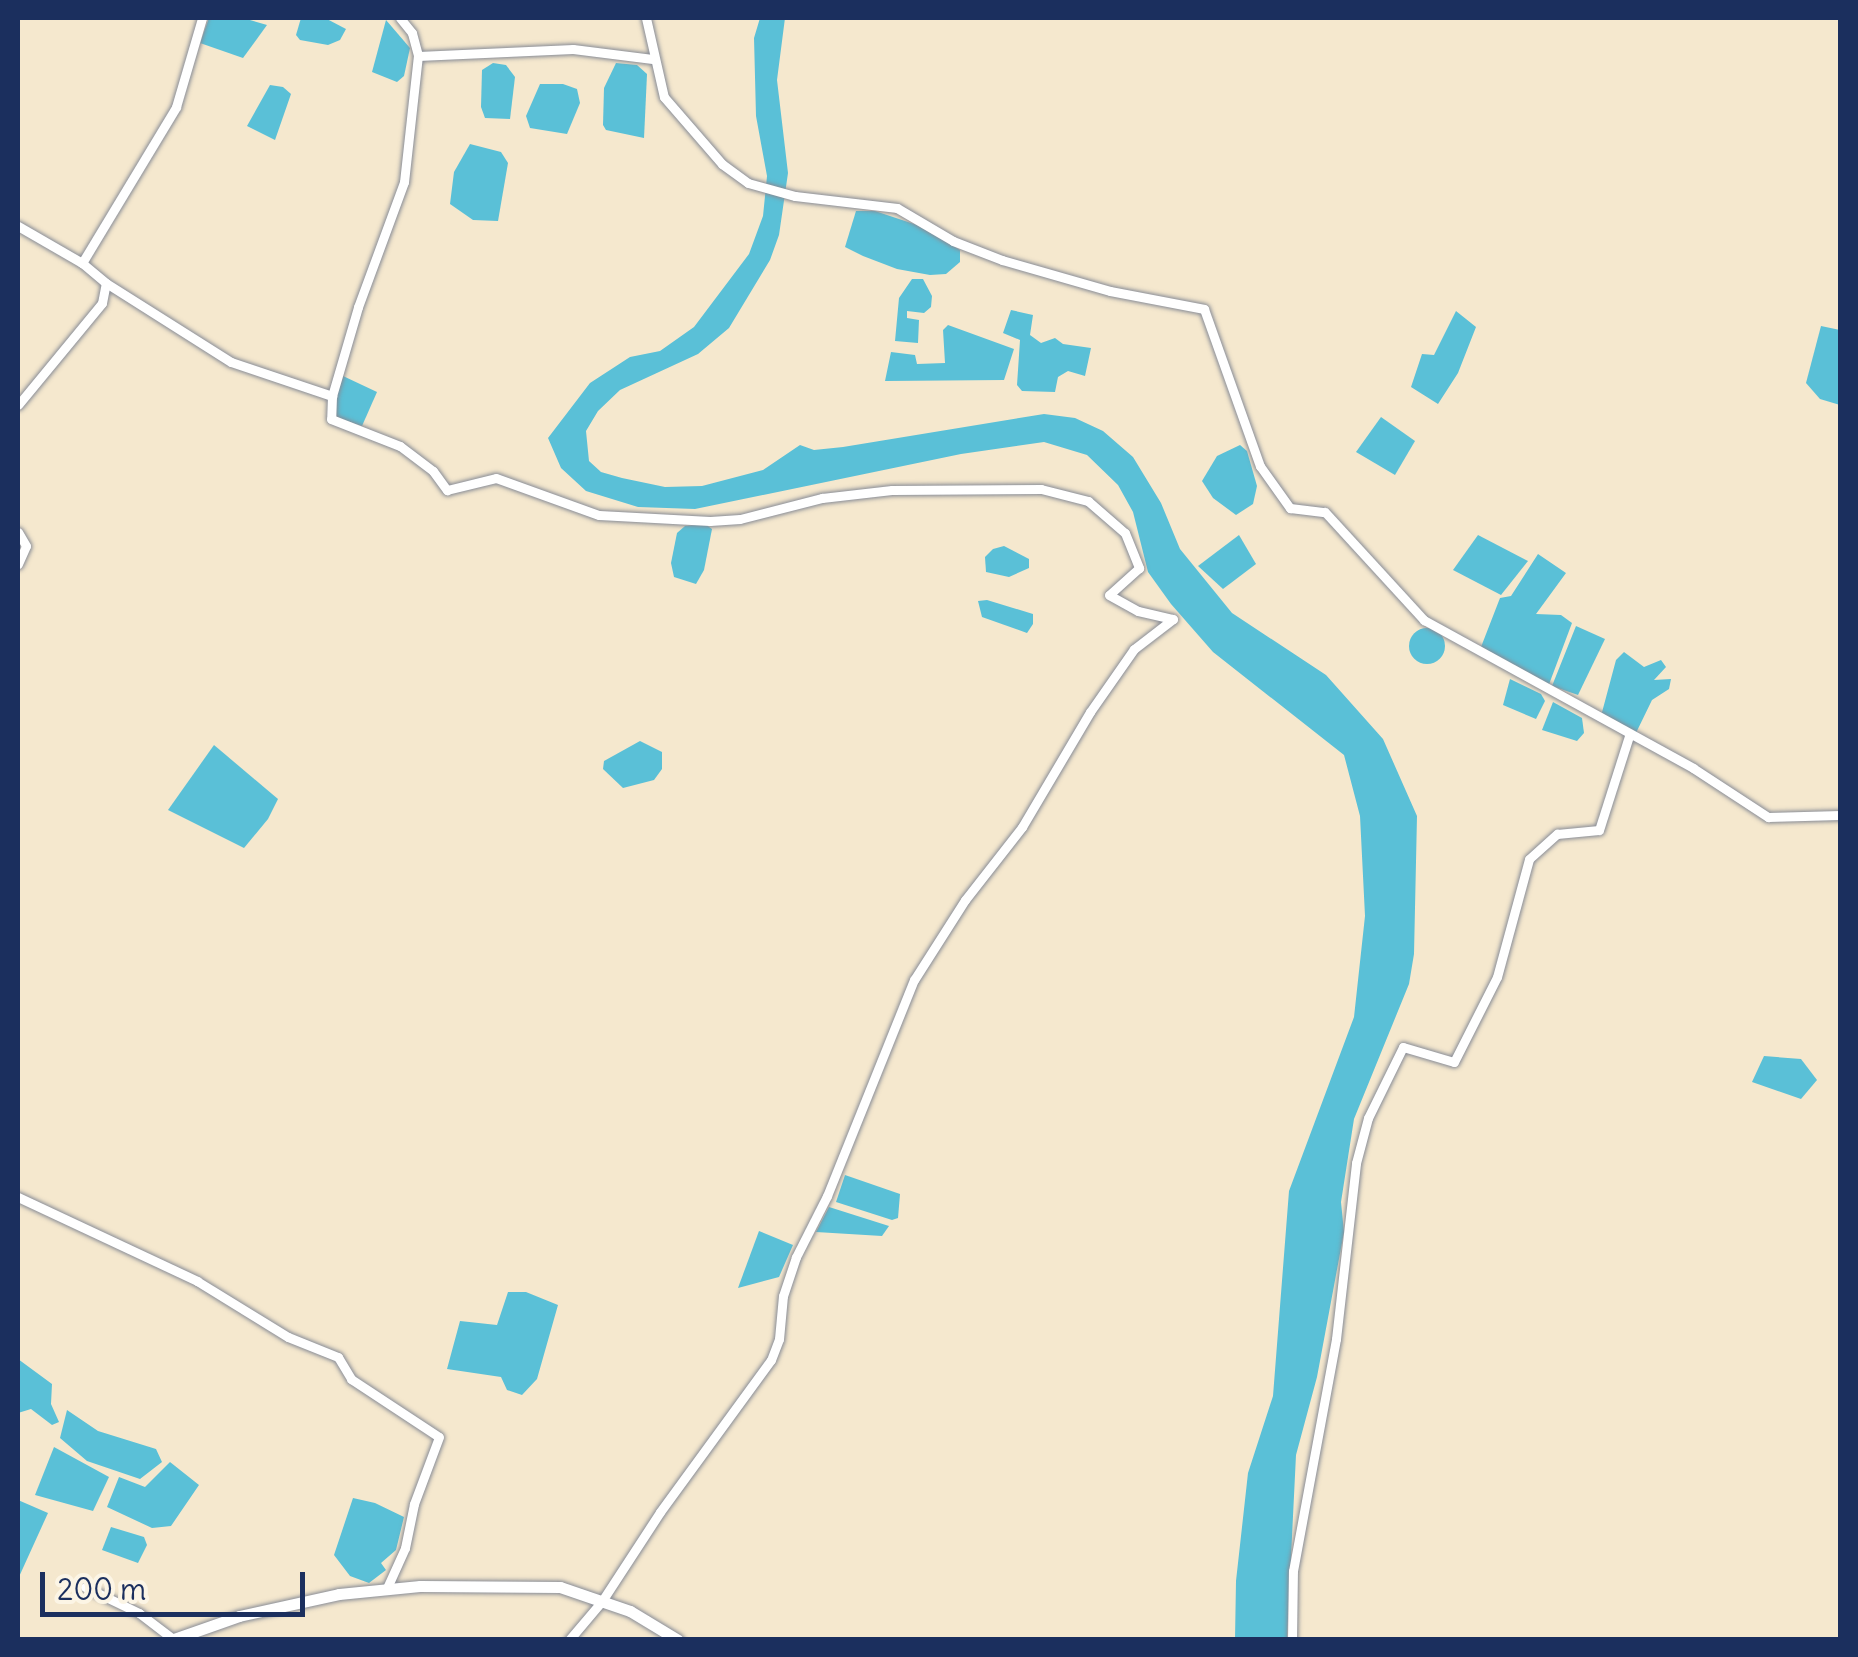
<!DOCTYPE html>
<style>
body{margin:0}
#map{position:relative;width:1858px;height:1657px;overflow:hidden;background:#f5e8ce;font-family:Delius,sans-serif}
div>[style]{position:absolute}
.water>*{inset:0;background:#5ac0d7}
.round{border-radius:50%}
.roads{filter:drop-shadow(0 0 2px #888c96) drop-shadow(0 0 2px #888c96)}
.minor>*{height:9px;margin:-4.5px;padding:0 4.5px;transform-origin:4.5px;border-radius:4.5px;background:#fff}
.tertiary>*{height:11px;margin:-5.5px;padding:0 5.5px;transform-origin:5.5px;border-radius:5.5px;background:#fff}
span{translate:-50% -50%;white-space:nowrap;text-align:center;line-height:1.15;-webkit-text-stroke:8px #fcf5e5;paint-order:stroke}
.frame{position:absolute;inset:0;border:20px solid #1b2f5e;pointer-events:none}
.scale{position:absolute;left:40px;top:1572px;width:265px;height:45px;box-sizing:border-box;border:5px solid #1b2f5e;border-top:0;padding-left:12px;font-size:30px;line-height:35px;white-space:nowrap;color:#1b2f5e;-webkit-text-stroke:8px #fcf5e5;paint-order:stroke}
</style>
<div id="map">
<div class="water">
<div style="clip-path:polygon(209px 18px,243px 18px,267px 25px,243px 58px,200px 43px)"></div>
<div style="clip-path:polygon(301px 18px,325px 18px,346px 29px,340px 40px,328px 45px,300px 40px,296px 35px)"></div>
<div style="clip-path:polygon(760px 18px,785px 18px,777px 80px,788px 173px,779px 235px,770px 260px,729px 328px,698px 354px,620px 390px,598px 411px,586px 431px,589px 461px,601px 472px,622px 478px,665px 487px,702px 486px,763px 470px,800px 445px,814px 450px,843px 447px,1044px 414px,1075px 418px,1103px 431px,1133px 457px,1161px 503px,1180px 549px,1232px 613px,1326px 675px,1383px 739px,1417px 816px,1414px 954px,1409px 984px,1354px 1119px,1341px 1202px,1344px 1232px,1317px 1377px,1296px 1455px,1287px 1639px,1235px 1639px,1236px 1581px,1248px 1473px,1273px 1396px,1289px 1191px,1354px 1017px,1365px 916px,1360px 816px,1344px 755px,1213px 652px,1171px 604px,1148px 572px,1133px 512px,1118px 485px,1087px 455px,1044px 442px,961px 454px,695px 509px,638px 507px,586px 491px,561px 468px,548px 438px,590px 383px,630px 357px,660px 351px,694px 327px,749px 254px,763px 216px,767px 176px,756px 116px,754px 38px)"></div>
<div style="clip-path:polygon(386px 20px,410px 48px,404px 76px,397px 82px,372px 72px)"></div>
<div style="clip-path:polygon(493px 63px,506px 65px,515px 77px,510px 119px,485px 118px,481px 107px,482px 70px)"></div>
<div style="clip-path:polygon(616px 63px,637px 65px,647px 74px,644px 138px,606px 130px,603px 125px,604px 88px)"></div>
<div style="clip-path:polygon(540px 84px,563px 84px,577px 89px,580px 103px,567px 134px,530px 128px,526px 116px)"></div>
<div style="clip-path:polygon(270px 85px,283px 87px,291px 94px,275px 140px,247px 126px)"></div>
<div style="clip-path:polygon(470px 144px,501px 152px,508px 163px,498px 221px,473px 220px,450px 204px,454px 172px)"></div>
<div style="clip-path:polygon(856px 211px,875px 211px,923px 227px,960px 250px,960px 262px,946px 274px,930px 275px,897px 269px,863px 256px,845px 247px)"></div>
<div style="clip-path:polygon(912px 279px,923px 279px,932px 296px,931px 307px,924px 313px,907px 311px,907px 318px,919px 320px,918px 343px,895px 341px,899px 298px)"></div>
<div style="clip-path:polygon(1011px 310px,1033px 315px,1030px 335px,1041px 343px,1055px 338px,1063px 344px,1091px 348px,1085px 376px,1068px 371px,1058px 377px,1055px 392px,1022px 391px,1017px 385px,1020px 340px,1003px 333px)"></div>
<div style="clip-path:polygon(1456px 311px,1476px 327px,1458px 373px,1438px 404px,1411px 387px,1422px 354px,1434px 355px)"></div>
<div style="clip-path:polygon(948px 325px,1014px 349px,1004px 380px,885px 381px,891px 352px,915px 355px,917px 364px,945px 363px,943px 330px)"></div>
<div style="clip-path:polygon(1821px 326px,1840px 330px,1840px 405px,1820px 399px,1806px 383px)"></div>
<div style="clip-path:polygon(343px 376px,377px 392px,362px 426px,330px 416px)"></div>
<div style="clip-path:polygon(1381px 417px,1415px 441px,1395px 475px,1356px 452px)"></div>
<div style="clip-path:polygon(1240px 445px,1247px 451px,1257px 486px,1253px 504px,1236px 515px,1213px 498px,1202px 481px,1217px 456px)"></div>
<div style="clip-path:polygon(705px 524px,712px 529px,704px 570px,696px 584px,674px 577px,671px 563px,677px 533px,685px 526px)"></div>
<div style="clip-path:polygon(1239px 535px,1256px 564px,1223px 589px,1198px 566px)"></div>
<div style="clip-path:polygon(1478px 535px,1528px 561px,1501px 595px,1453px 570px)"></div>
<div style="clip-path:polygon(1004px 546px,1029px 559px,1029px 568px,1009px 577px,986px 572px,985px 557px,993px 549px)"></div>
<div style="clip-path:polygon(1538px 554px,1566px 573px,1536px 614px,1561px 615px,1572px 623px,1548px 687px,1481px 647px,1500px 598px,1511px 596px)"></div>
<div style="clip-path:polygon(987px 600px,1033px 614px,1033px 624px,1027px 633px,982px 617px,978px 601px)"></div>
<div style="clip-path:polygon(1576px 626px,1605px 639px,1578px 695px,1552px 686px)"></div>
<div class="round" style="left:1409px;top:628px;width:36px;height:36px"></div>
<div style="clip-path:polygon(1624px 652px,1644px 667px,1661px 660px,1666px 667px,1654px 680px,1671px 679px,1669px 689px,1652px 700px,1635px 735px,1601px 716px,1616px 660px)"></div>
<div style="clip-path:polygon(1510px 679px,1541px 694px,1545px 701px,1536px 719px,1503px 705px)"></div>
<div style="clip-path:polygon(1553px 702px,1582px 718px,1584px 733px,1577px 741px,1542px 730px)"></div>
<div style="clip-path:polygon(640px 741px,662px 752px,662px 769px,654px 780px,623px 788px,603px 769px,604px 761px)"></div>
<div style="clip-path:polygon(214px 745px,278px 799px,268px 819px,244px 848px,168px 810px)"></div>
<div style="clip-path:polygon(1764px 1056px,1801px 1059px,1817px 1080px,1801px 1099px,1752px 1082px)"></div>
<div style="clip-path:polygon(845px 1175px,900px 1194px,898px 1218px,892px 1220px,836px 1202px)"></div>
<div style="clip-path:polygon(829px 1207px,889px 1226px,882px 1236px,816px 1232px)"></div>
<div style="clip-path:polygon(759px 1231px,793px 1245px,779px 1277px,738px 1288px)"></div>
<div style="clip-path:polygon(508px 1292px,526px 1292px,558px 1305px,537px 1379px,522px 1395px,507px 1390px,501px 1377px,447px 1369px,460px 1321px,497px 1325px)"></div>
<div style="clip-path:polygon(18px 1359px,52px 1384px,51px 1404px,59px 1422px,52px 1425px,31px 1409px,18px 1413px)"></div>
<div style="clip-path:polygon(67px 1410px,98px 1431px,156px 1449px,162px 1462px,140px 1479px,87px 1461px,60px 1438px)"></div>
<div style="clip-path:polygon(54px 1447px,109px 1477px,93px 1511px,35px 1495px)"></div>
<div style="clip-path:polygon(170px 1462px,199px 1485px,171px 1526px,152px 1528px,107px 1507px,119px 1477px,145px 1487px)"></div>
<div style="clip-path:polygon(353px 1498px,375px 1503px,404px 1517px,396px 1550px,381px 1563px,386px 1570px,369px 1583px,350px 1576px,334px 1555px)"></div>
<div style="clip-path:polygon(18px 1500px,48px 1513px,18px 1579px)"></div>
<div style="clip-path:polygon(111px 1527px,144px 1537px,147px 1545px,138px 1563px,102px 1550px)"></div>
</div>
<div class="roads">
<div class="minor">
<div style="left:400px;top:18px;width:19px;rotate:51deg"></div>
<div style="left:412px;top:33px;width:24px;rotate:75deg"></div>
<div style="left:418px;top:56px;width:155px;rotate:-2.6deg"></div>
<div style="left:573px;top:49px;width:80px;rotate:7.2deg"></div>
<div style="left:646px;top:18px;width:81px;rotate:77.2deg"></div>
<div style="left:664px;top:97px;width:89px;rotate:49.1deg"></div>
<div style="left:722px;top:164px;width:32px;rotate:36deg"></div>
<div style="left:748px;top:183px;width:49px;rotate:15.5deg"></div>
<div style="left:795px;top:196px;width:103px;rotate:6.7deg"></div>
<div style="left:897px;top:208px;width:65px;rotate:30.5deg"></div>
<div style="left:953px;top:241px;width:53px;rotate:21.2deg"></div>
<div style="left:1002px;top:260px;width:112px;rotate:16deg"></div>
<div style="left:1110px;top:291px;width:96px;rotate:10.8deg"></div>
<div style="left:1204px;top:309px;width:167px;rotate:70.4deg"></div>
<div style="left:1260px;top:466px;width:52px;rotate:54.5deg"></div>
<div style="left:1290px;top:508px;width:35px;rotate:7deg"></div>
<div style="left:1325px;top:512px;width:147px;rotate:47.5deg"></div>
<div style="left:1424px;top:620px;width:307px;rotate:28.8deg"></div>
<div style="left:1693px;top:768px;width:90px;rotate:33.2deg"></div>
<div style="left:1768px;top:817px;width:72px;rotate:-1.6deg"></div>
<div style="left:18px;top:226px;width:74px;rotate:30deg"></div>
<div style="left:106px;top:283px;width:148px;rotate:32.3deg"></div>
<div style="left:231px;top:362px;width:107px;rotate:18.6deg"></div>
<div style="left:332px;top:396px;width:93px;rotate:-73.7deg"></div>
<div style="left:358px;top:307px;width:133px;rotate:-69.8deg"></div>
<div style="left:404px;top:182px;width:127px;rotate:-83.7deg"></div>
<div style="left:332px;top:396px;width:23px;rotate:92deg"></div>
<div style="left:331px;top:419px;width:74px;rotate:21.4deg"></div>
<div style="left:400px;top:446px;width:41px;rotate:37.1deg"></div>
<div style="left:433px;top:471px;width:24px;rotate:54deg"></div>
<div style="left:447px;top:490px;width:50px;rotate:-13.8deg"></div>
<div style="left:496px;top:478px;width:109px;rotate:19.8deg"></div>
<div style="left:599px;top:515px;width:111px;rotate:3.1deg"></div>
<div style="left:710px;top:521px;width:30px;rotate:-4deg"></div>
<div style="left:740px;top:519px;width:85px;rotate:-14.4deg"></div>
<div style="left:822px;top:498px;width:70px;rotate:-6.5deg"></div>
<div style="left:892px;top:490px;width:149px;rotate:-0.4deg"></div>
<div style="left:1041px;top:489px;width:49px;rotate:14.3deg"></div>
<div style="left:1088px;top:501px;width:49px;rotate:40.9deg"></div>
<div style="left:1125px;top:533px;width:38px;rotate:68deg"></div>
<div style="left:1139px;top:568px;width:40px;rotate:138deg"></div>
<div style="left:1109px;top:595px;width:33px;rotate:29deg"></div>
<div style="left:1138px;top:611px;width:36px;rotate:13deg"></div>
<div style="left:18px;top:405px;width:132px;rotate:-50.5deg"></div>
<div style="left:102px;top:303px;width:20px;rotate:-79deg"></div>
<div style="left:106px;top:283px;width:31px;rotate:-140deg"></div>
<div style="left:82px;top:263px;width:182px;rotate:-58.9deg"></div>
<div style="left:176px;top:107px;width:93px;rotate:-73.7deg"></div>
<div style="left:18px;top:532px;width:16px;rotate:60deg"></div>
<div style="left:26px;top:546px;width:20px;rotate:114deg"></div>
<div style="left:18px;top:1197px;width:198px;rotate:25.1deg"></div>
<div style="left:197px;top:1281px;width:107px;rotate:31.6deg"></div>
<div style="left:288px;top:1337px;width:54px;rotate:21.8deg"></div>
<div style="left:338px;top:1357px;width:26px;rotate:59deg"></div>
<div style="left:351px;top:1379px;width:105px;rotate:33.4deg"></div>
<div style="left:439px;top:1437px;width:72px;rotate:110.5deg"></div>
<div style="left:414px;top:1504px;width:45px;rotate:101.6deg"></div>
<div style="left:405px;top:1548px;width:46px;rotate:114.3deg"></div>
<div style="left:85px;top:1587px;width:60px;rotate:25.7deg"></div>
<div style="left:139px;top:1613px;width:43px;rotate:37.4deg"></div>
<div style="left:569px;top:1640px;width:51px;rotate:-49.8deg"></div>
<div style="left:602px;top:1601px;width:106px;rotate:-56.9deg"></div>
<div style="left:660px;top:1512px;width:188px;rotate:-53.9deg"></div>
<div style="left:771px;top:1360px;width:22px;rotate:-69deg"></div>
<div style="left:779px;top:1339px;width:43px;rotate:-84.7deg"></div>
<div style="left:783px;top:1296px;width:41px;rotate:-71.6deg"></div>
<div style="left:796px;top:1257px;width:68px;rotate:-63.1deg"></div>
<div style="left:827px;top:1196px;width:233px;rotate:-68.1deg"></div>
<div style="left:914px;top:980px;width:95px;rotate:-57.5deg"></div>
<div style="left:965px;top:900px;width:93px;rotate:-52deg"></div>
<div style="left:1022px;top:827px;width:134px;rotate:-59.4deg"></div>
<div style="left:1090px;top:712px;width:77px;rotate:-55.1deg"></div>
<div style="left:1134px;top:649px;width:49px;rotate:-37.6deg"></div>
<div style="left:1292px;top:1640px;width:69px;rotate:-89.2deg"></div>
<div style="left:1293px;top:1571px;width:236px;rotate:-79.5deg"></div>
<div style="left:1336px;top:1339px;width:177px;rotate:-83.5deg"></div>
<div style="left:1356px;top:1163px;width:47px;rotate:-75.1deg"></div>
<div style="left:1368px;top:1118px;width:79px;rotate:-63.8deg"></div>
<div style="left:1403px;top:1047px;width:53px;rotate:16.4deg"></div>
<div style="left:1454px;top:1062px;width:95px;rotate:-63.2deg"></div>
<div style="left:1497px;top:977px;width:122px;rotate:-74.8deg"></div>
<div style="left:1529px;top:859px;width:38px;rotate:-42deg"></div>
<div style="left:1557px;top:834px;width:42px;rotate:-5.4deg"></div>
<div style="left:1599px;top:830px;width:99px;rotate:-72.3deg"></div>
</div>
<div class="tertiary">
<div style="left:171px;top:1640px;width:72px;rotate:-19.4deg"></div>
<div style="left:239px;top:1616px;width:102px;rotate:-12.4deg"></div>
<div style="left:339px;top:1594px;width:81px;rotate:-5.6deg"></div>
<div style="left:420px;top:1586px;width:140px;rotate:0.4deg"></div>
<div style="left:560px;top:1587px;width:74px;rotate:18.9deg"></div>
<div style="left:630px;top:1611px;width:56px;rotate:31.1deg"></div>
</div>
</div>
<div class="frame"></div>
<div class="scale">200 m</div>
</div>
